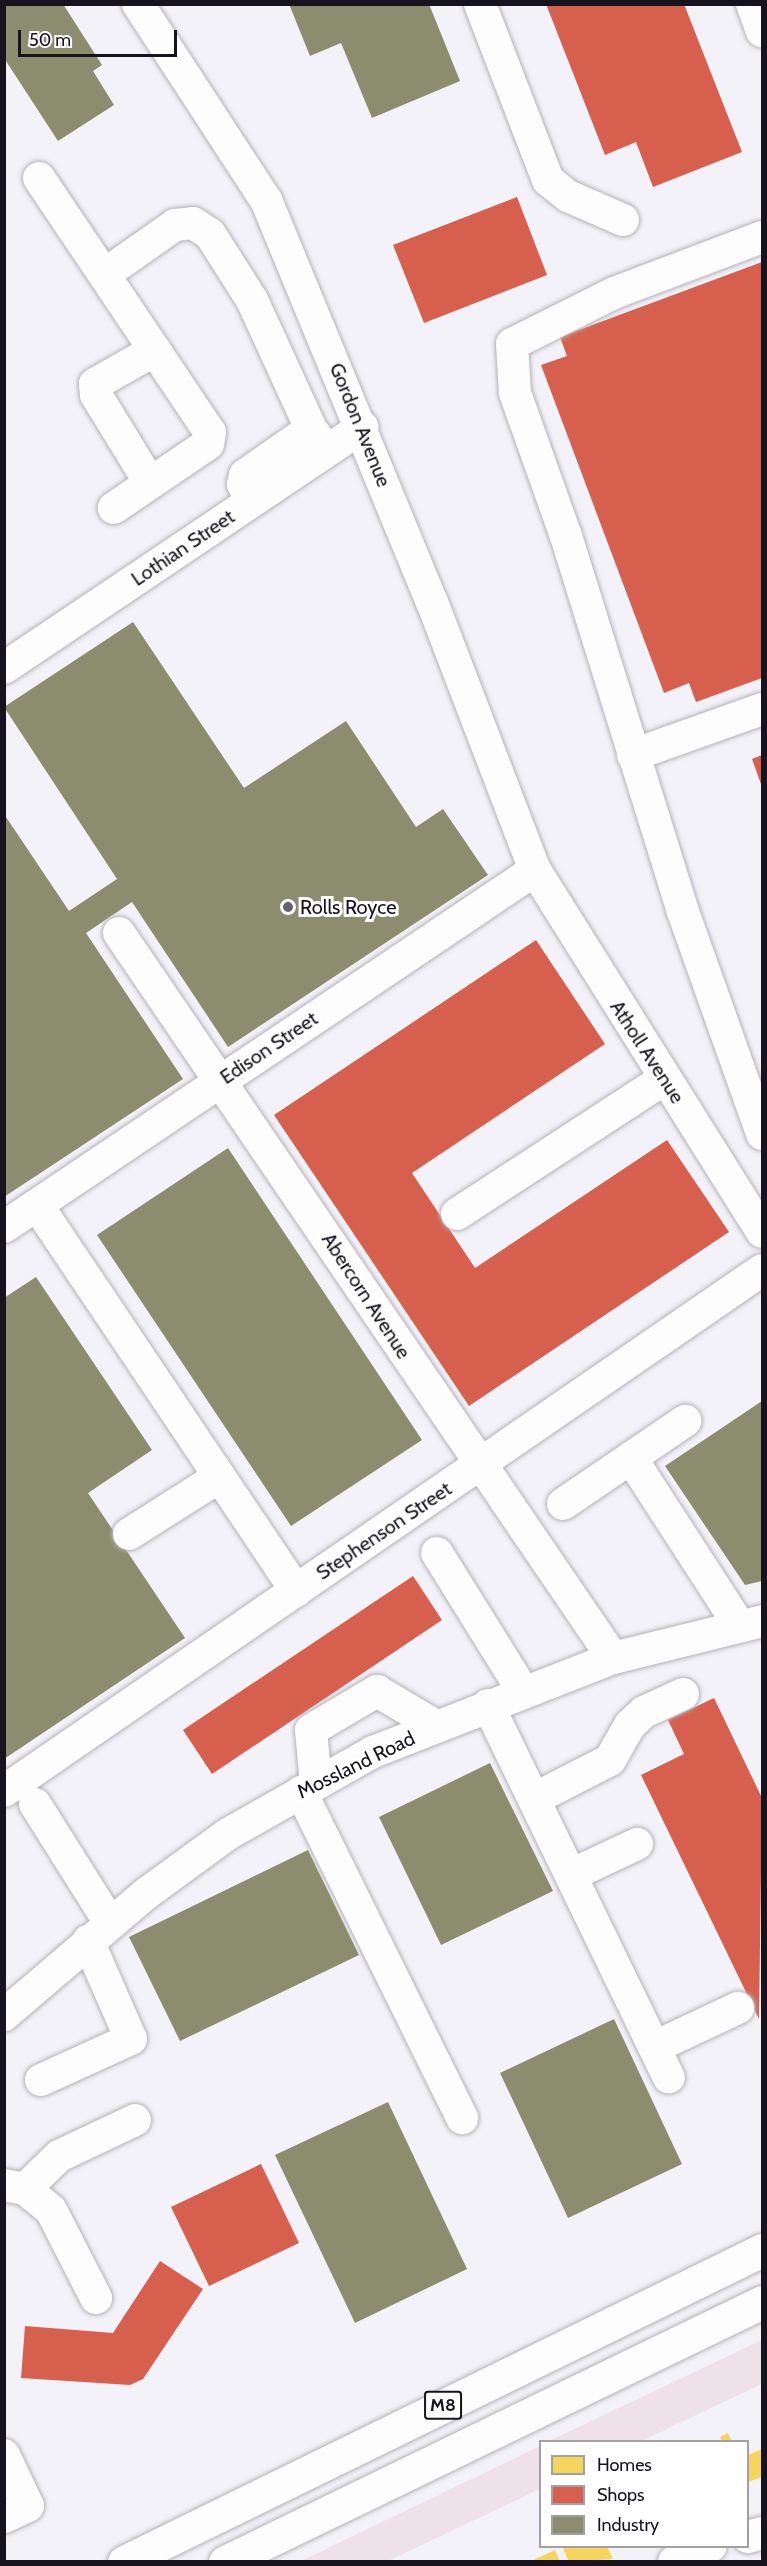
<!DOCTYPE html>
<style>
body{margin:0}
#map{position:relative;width:767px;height:2566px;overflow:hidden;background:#f4f2f9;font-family:Cabin,sans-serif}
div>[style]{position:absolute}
.green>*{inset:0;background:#eee1e8}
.homes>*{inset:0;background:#f6d55c}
.shops>*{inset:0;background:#d6604d}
.industry>*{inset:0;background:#8c8c6e}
.roads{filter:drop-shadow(0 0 2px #b4b1ba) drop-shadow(0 0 2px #b4b1ba)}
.minor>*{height:32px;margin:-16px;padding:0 16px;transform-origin:16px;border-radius:16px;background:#fdfdfe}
.highway>*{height:33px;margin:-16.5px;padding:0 16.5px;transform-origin:16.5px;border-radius:16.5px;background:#fdfdfe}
.dots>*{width:16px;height:16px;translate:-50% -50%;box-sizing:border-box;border:3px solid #fff;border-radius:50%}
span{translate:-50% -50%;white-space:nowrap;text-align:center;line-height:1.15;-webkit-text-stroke:6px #fff;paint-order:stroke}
.shield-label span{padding:2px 4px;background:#fff;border:2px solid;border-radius:4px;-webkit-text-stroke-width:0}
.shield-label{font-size:18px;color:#16121e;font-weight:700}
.street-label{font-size:20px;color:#16121e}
.poi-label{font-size:20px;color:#16121e}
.left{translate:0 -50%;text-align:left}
.frame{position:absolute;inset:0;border:6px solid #16121e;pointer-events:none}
.legend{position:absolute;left:539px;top:2440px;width:210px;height:108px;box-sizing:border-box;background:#fff;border:2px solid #a2a0a5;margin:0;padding:8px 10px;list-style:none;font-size:18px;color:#16121e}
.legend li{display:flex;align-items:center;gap:12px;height:30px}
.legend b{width:30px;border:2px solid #a2a0a5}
.scale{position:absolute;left:18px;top:30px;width:159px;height:27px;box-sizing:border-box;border:3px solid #16121e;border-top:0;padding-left:8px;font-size:18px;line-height:21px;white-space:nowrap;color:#16121e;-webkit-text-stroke:4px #fff;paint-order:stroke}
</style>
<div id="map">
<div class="green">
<div style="clip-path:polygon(762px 2340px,762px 2384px,641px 2441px,549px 2441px)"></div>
<div style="clip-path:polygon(540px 2446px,540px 2489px,388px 2561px,301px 2561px)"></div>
</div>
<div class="homes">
<div style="clip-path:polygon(728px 2433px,732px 2442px,722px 2442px,720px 2437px)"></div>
<div style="clip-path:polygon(762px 2449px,762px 2477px,748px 2482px,748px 2455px)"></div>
<div style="clip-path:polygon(562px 2546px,607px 2546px,613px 2559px,569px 2562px)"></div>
<div style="clip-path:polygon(555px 2550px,560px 2562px,529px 2562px)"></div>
</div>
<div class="shops">
<div style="clip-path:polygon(546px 4px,684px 4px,742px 152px,653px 187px,636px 142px,605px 155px)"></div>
<div style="clip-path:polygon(517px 197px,547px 275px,424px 323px,393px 245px)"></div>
<div style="clip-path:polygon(762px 262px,762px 678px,696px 702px,689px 683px,664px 693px,541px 365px,567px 356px,560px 337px)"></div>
<div style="clip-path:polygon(762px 755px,762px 787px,752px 759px)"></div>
<div style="clip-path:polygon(536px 940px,605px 1044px,412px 1173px,475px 1268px,667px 1140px,729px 1232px,469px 1406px,274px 1115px)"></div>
<div style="clip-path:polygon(413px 1576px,442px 1620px,212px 1774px,183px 1730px)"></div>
<div style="clip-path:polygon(714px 1698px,762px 1798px,759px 2019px,641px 1775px,684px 1754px,668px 1720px)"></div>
<div style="clip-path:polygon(261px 2164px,299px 2243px,209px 2286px,171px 2207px)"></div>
<div style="clip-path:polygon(160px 2261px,203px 2289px,143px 2379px,130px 2385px,21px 2378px,25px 2326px,113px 2333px)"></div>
</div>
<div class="industry">
<div style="clip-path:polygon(4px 4px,63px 4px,102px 65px,93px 71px,114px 105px,58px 141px,4px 58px)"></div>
<div style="clip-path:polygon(289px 4px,429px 4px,460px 81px,372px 118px,341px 43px,310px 56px)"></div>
<div style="clip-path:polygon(133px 622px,244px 788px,346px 721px,416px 827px,443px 809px,488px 875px,228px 1047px,132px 902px,86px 933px,183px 1079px,4px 1197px,4px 814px,69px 911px,117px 879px,4px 707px)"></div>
<div style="clip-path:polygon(228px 1148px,422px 1440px,291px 1526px,97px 1235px)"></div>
<div style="clip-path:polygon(36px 1277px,152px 1450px,88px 1493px,185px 1638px,4px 1759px,4px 1298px)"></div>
<div style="clip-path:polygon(762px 1401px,762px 1581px,745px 1585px,665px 1466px)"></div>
<div style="clip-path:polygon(490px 1763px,553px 1891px,441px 1945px,379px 1817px)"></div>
<div style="clip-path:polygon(308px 1850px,359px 1955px,180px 2041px,129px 1937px)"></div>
<div style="clip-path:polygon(614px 2019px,682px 2164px,568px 2218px,500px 2073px)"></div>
<div style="clip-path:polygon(388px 2102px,467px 2269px,355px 2323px,275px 2155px)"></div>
</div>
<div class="roads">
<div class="minor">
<div style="left:138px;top:4px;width:234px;rotate:56.9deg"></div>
<div style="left:266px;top:200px;width:435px;rotate:67.6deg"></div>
<div style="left:432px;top:602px;width:287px;rotate:69deg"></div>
<div style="left:535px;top:870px;width:427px;rotate:57.9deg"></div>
<div style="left:480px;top:4px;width:189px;rotate:68.9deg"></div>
<div style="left:548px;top:180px;width:26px;rotate:39deg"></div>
<div style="left:568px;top:196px;width:60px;rotate:23.6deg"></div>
<div style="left:752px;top:4px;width:29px;rotate:70deg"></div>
<div style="left:39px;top:178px;width:306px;rotate:56.1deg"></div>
<div style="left:210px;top:432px;width:12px;rotate:99deg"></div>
<div style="left:208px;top:444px;width:114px;rotate:145.8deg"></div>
<div style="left:762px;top:237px;width:158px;rotate:159.3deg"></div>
<div style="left:614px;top:293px;width:114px;rotate:153.4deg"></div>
<div style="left:512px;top:344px;width:49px;rotate:86.5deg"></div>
<div style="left:515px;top:393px;width:152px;rotate:70.4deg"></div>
<div style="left:566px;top:536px;width:391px;rotate:72.7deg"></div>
<div style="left:682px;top:909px;width:239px;rotate:70.4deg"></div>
<div style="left:105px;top:274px;width:85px;rotate:-35deg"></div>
<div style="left:175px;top:225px;width:18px;rotate:-6deg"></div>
<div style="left:193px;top:223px;width:20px;rotate:33deg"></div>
<div style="left:210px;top:234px;width:78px;rotate:57.5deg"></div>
<div style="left:252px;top:300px;width:142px;rotate:65.4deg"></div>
<div style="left:311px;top:429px;width:26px;rotate:53deg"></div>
<div style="left:150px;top:483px;width:103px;rotate:-121.5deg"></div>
<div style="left:96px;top:395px;width:11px;rotate:-95deg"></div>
<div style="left:95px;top:384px;width:69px;rotate:-29.5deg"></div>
<div style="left:251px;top:501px;width:19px;rotate:-115deg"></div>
<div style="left:243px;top:484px;width:9px;rotate:-77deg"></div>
<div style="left:245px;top:475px;width:80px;rotate:-34.9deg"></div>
<div style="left:4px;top:668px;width:432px;rotate:-33.9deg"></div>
<div style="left:633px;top:755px;width:137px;rotate:-19.6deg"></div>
<div style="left:119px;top:933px;width:877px;rotate:55.73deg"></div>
<div style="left:37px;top:1205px;width:465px;rotate:56.1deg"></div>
<div style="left:457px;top:1214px;width:247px;rotate:-33.1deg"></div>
<div style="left:4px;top:1227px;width:640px;rotate:-33.91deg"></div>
<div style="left:631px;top:1458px;width:199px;rotate:57.1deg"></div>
<div style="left:563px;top:1504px;width:148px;rotate:-34.2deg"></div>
<div style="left:129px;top:1534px;width:107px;rotate:-32.3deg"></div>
<div style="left:437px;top:1553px;width:163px;rotate:58.1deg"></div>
<div style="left:488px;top:1705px;width:414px;rotate:64.1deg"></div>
<div style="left:316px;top:1784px;width:54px;rotate:-95.3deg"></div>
<div style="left:311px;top:1730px;width:77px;rotate:-30.6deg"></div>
<div style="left:377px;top:1691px;width:69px;rotate:30.7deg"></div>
<div style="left:4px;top:1791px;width:920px;rotate:-34.5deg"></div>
<div style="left:301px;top:1792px;width:364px;rotate:63.7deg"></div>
<div style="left:534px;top:1799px;width:85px;rotate:-27.2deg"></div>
<div style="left:610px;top:1760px;width:40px;rotate:-60.3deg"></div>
<div style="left:630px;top:1725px;width:19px;rotate:-43deg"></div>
<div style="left:644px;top:1712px;width:43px;rotate:-24.8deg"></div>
<div style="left:35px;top:1804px;width:141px;rotate:57.8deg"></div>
<div style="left:571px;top:1875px;width:73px;rotate:-25.2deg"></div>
<div style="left:4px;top:2015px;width:188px;rotate:-40.5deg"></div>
<div style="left:147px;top:1893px;width:100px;rotate:-36.1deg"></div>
<div style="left:228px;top:1834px;width:167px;rotate:-29.5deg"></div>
<div style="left:373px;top:1752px;width:258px;rotate:-21.4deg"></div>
<div style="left:613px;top:1658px;width:154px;rotate:-13.9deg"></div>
<div style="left:655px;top:2047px;width:92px;rotate:-25.2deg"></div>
<div style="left:41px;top:2080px;width:99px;rotate:-24.5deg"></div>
<div style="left:131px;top:2039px;width:107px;rotate:-113.7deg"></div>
<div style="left:4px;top:2185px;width:21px;rotate:11deg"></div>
<div style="left:25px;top:2189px;width:33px;rotate:39deg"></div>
<div style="left:51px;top:2210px;width:99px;rotate:62.9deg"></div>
<div style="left:25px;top:2189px;width:47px;rotate:-44.1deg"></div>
<div style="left:59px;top:2156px;width:84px;rotate:-25.3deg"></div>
<div style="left:4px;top:2455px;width:56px;rotate:64.8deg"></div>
<div style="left:28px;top:2506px;width:26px;rotate:155deg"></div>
<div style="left:748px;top:2537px;width:15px;rotate:-16deg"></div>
<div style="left:674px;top:2562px;width:40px;rotate:-23.4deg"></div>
</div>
<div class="highway">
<div style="left:124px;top:2562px;width:710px;rotate:-26.06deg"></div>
<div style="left:225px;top:2562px;width:597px;rotate:-25.83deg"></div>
</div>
</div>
<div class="dots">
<div style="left:288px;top:907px;background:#64606b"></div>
</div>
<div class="shield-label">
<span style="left:443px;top:2405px">M8</span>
</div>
<div class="street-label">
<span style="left:360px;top:425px;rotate:68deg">Gordon Avenue</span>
<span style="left:183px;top:548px;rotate:-34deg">Lothian Street</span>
<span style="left:269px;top:1048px;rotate:-34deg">Edison Street</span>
<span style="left:647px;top:1052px;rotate:57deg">Atholl Avenue</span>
<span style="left:366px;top:1296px;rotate:57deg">Abercorn Avenue</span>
<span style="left:384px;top:1531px;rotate:-34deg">Stephenson Street</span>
<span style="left:356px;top:1765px;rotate:-26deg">Mossland Road</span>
</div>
<div class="poi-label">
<span class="left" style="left:300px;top:907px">Rolls Royce</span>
</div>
<div class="frame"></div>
<ul class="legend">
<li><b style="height:16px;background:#f6d55c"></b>Homes</li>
<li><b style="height:16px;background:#d6604d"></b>Shops</li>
<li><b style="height:16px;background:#8c8c6e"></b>Industry</li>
</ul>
<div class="scale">50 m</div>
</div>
